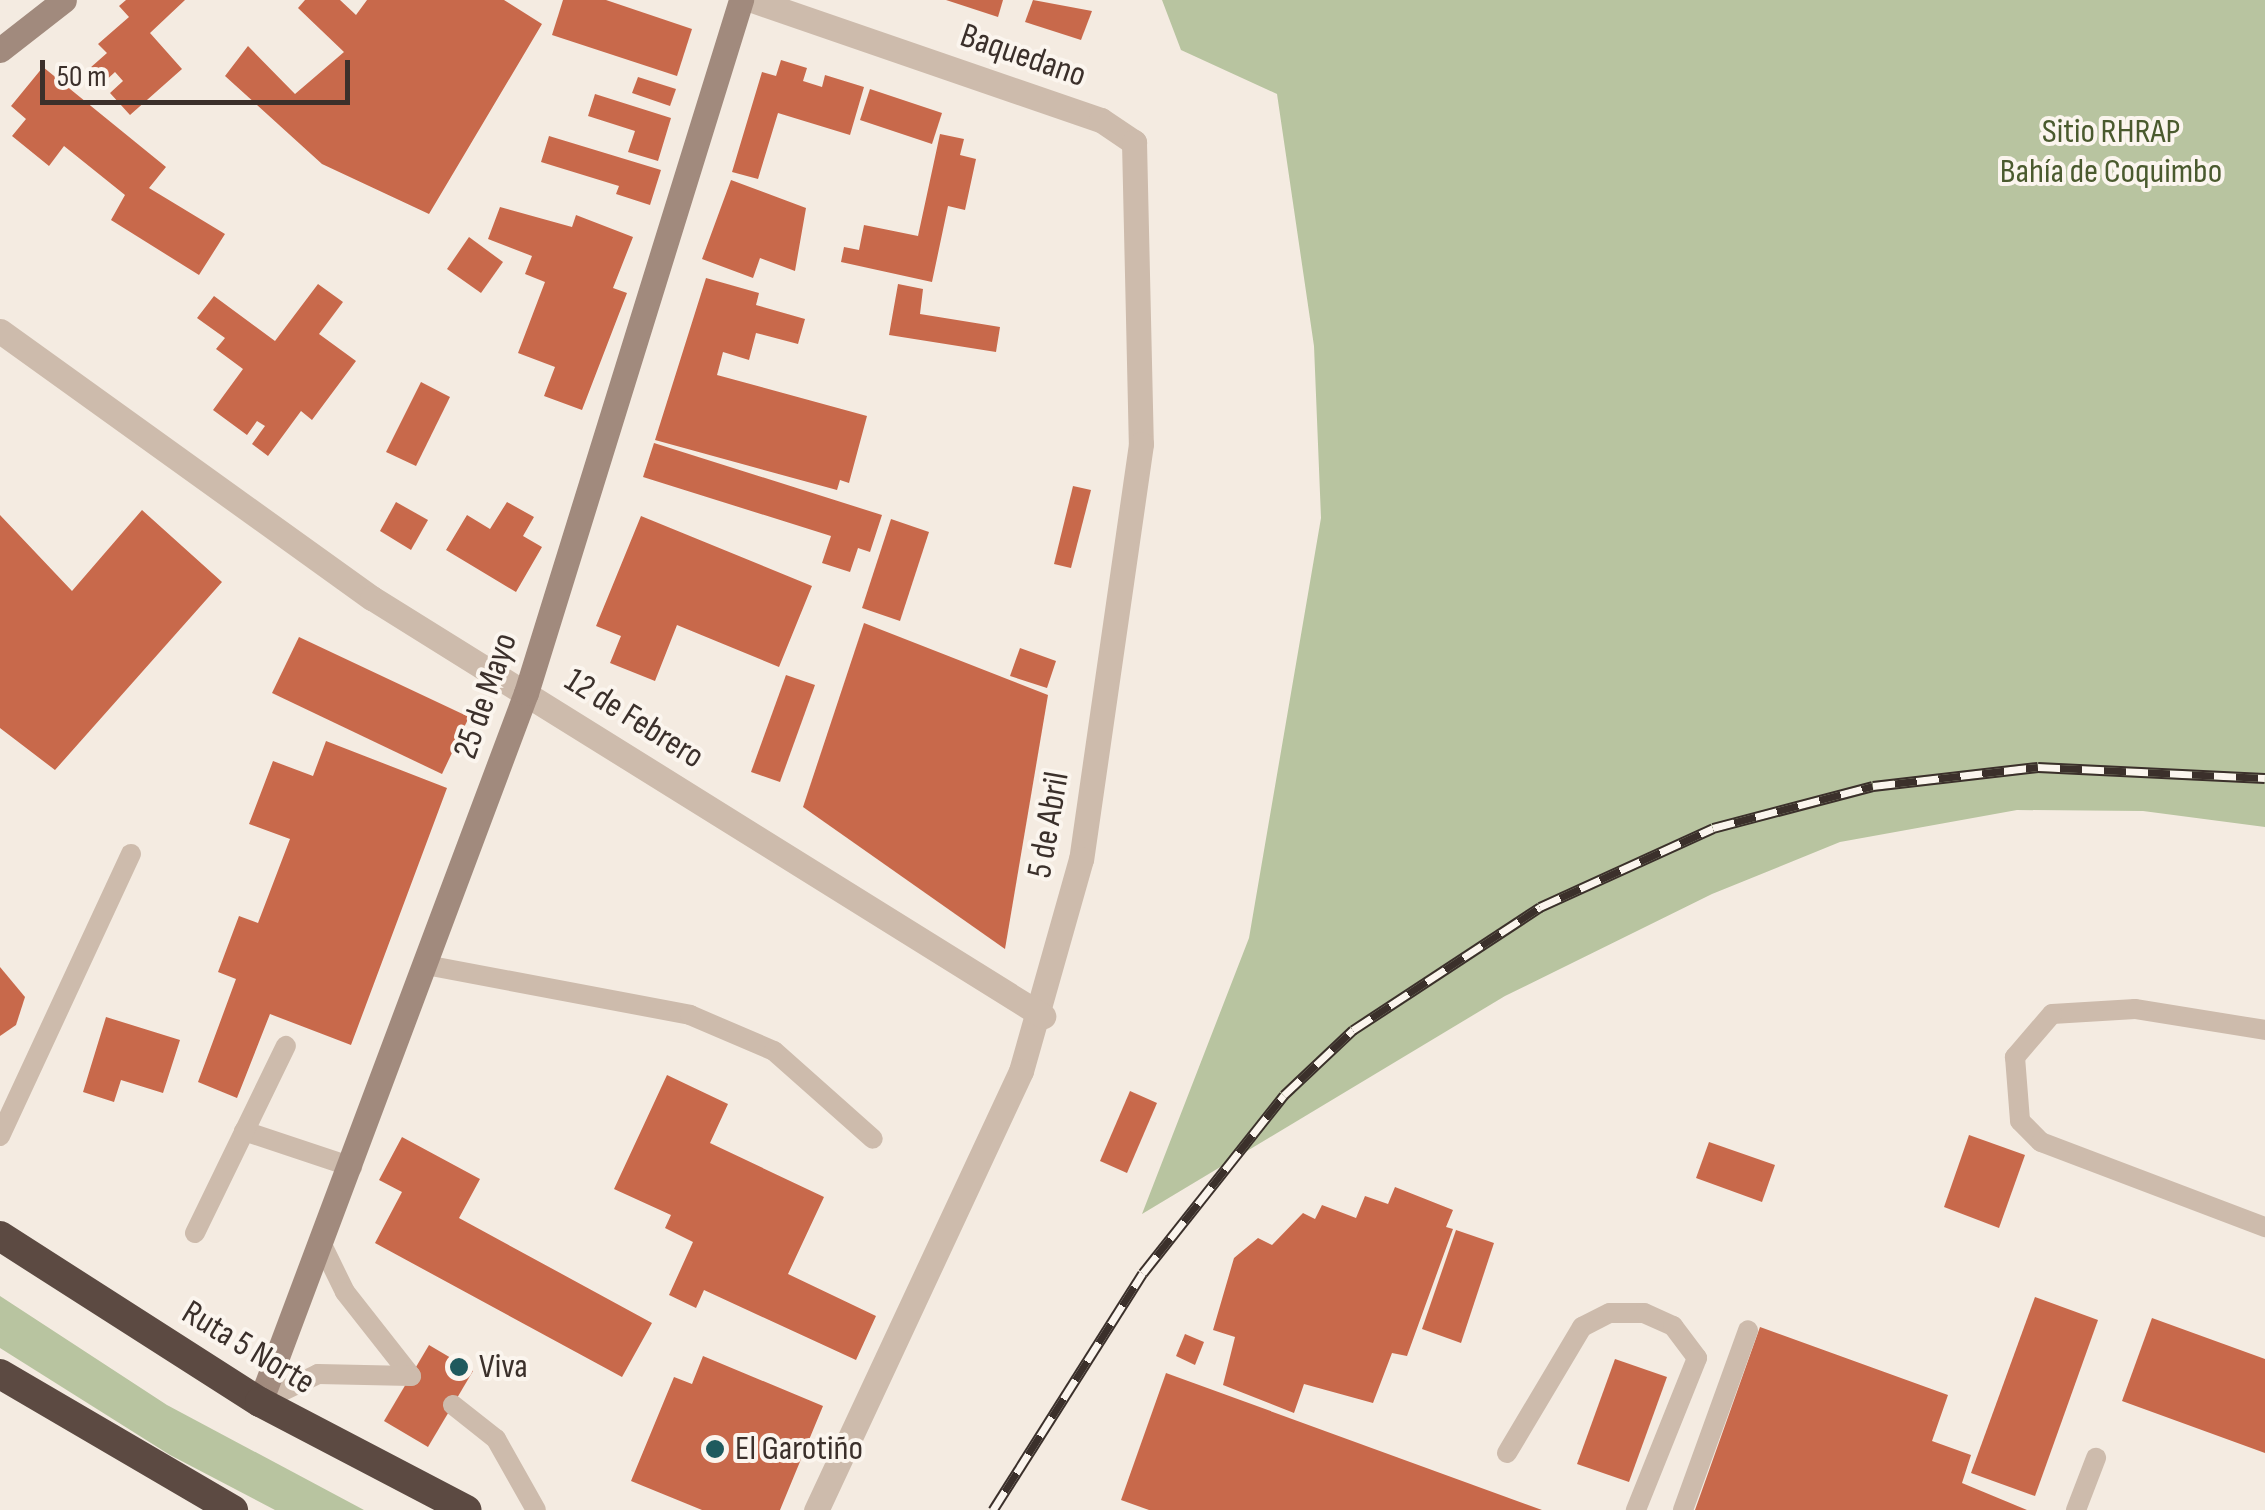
<!DOCTYPE html>
<meta charset="utf-8">
<style>
body{margin:0}
#map{position:relative;width:2265px;height:1510px;overflow:hidden;background:#f4ebe1;font-family:"Sofia Sans Condensed",sans-serif}
div>[style]{position:absolute}
.green>*{inset:0;background:#b8c4a0}
.building>*{inset:0;background:#c8694b}
.lane>*{height:20px;margin:-10px;padding:0 10px;transform-origin:10px;border-radius:10px;background:#cdbbac}
.street>*{height:25px;margin:-12.5px;padding:0 12.5px;transform-origin:12.5px;border-radius:12.5px;background:#cdbbac}
.secondary>*{height:25px;margin:-12.5px;padding:0 12.5px;transform-origin:12.5px;border-radius:12.5px;background:#a18a7d}
.highway>*{height:30px;margin:-15px;padding:0 15px;transform-origin:15px;border-radius:15px;background:#5c4a42}
.rail>*{height:11px;margin-top:-5.5px;transform-origin:0;background:repeating-linear-gradient(90deg,#fbf5ee 0 22px,#3b302b 0 44px);box-sizing:border-box;border-block:2px solid #3b302b}
.dots>*{width:28px;height:28px;translate:-50% -50%;box-sizing:border-box;border:5px solid #fbf5ee;border-radius:50%}
span{translate:-50% -50%;white-space:nowrap;text-align:center;line-height:1.15;-webkit-text-stroke:8px #fbf5ee;paint-order:stroke}
.street-label{font-size:35px;color:#3b302b}
.park-label{font-size:35px;color:#4a5a2e}
.poi-label{font-size:35px;color:#3b302b}
.left{translate:0 -50%;text-align:left}
.scale{position:absolute;left:40px;top:60px;width:310px;height:45px;box-sizing:border-box;border:5px solid #3b302b;border-top:0;padding-left:12px;font-size:30px;line-height:35px;white-space:nowrap;color:#3b302b;-webkit-text-stroke:8px #fbf5ee;paint-order:stroke}
</style>
<div id="map">
<div class="green">
<div style="clip-path:polygon(1162px 0,2265px 0,2265px 827px,2143px 811px,2017px 810px,1840px 842px,1712px 894px,1505px 996px,1142px 1214px,1249px 938px,1321px 518px,1314px 346px,1277px 94px,1181px 50px)"></div>
<div style="clip-path:polygon(0 1296px,167px 1405px,364px 1510px,275px 1510px,170px 1455px,0 1348px)"></div>
</div>
<div class="building">
<div style="clip-path:polygon(126px 0,185px 0,150px 33px,182px 69px,130px 115px,110px 93px,123px 81px,115px 72px,103px 83px,90px 68px,107px 53px,98px 44px,129px 17px,119px 6px)"></div>
<div style="clip-path:polygon(305px 0,340px 0,356px 15px,367px 0,504px 0,542px 24px,429px 214px,322px 164px,225px 76px,248px 46px,295px 94px,344px 52px,298px 8px)"></div>
<div style="clip-path:polygon(563px 0,606px 0,692px 29px,677px 76px,552px 35px)"></div>
<div style="clip-path:polygon(946px 0,1003px 0,998px 17px)"></div>
<div style="clip-path:polygon(1033px 0,1092px 11px,1081px 40px,1025px 22px)"></div>
<div style="clip-path:polygon(781px 60px,807px 68px,803px 81px,822px 87px,825px 75px,864px 87px,850px 135px,778px 113px,758px 179px,732px 172px,762px 72px,776px 76px)"></div>
<div style="clip-path:polygon(43px 67px,166px 167px,149px 188px,225px 234px,199px 275px,111px 220px,125px 195px,64px 146px,49px 166px,12px 136px,26px 119px,11px 106px)"></div>
<div style="clip-path:polygon(638px 77px,676px 89px,670px 106px,632px 93px)"></div>
<div style="clip-path:polygon(870px 89px,942px 113px,932px 144px,860px 120px)"></div>
<div style="clip-path:polygon(595px 94px,671px 118px,658px 161px,628px 152px,635px 131px,588px 116px)"></div>
<div style="clip-path:polygon(940px 134px,964px 139px,960px 155px,976px 159px,965px 210px,948px 206px,932px 282px,841px 262px,844px 247px,859px 250px,864px 225px,918px 236px)"></div>
<div style="clip-path:polygon(549px 136px,661px 170px,650px 205px,616px 194px,619px 186px,541px 162px)"></div>
<div style="clip-path:polygon(731px 180px,806px 208px,795px 271px,760px 258px,753px 278px,702px 259px)"></div>
<div style="clip-path:polygon(500px 207px,572px 227px,576px 215px,633px 237px,613px 288px,627px 293px,582px 410px,544px 396px,555px 367px,518px 353px,545px 282px,525px 274px,532px 256px,488px 239px)"></div>
<div style="clip-path:polygon(469px 237px,503px 262px,481px 293px,447px 269px)"></div>
<div style="clip-path:polygon(706px 278px,759px 293px,756px 305px,805px 319px,798px 344px,756px 333px,749px 360px,723px 352px,717px 375px,867px 416px,849px 483px,840px 480px,837px 490px,655px 440px)"></div>
<div style="clip-path:polygon(318px 284px,343px 302px,319px 334px,356px 361px,312px 420px,301px 411px,268px 456px,252px 444px,265px 426px,257px 421px,247px 435px,213px 410px,243px 369px,216px 349px,225px 338px,197px 318px,214px 296px,275px 341px)"></div>
<div style="clip-path:polygon(898px 284px,923px 289px,920px 314px,1000px 327px,996px 352px,889px 335px)"></div>
<div style="clip-path:polygon(421px 382px,450px 397px,416px 466px,386px 452px)"></div>
<div style="clip-path:polygon(654px 443px,882px 515px,870px 552px,858px 548px,850px 572px,822px 563px,831px 536px,643px 477px)"></div>
<div style="clip-path:polygon(1073px 486px,1091px 490px,1071px 568px,1054px 564px)"></div>
<div style="clip-path:polygon(396px 502px,428px 520px,411px 550px,380px 531px)"></div>
<div style="clip-path:polygon(507px 502px,534px 517px,523px 536px,542px 547px,516px 592px,446px 550px,467px 515px,490px 529px)"></div>
<div style="clip-path:polygon(142px 510px,222px 582px,55px 770px,0 728px,0 515px,72px 591px)"></div>
<div style="clip-path:polygon(641px 516px,812px 586px,779px 667px,677px 625px,655px 681px,610px 663px,621px 636px,596px 626px)"></div>
<div style="clip-path:polygon(891px 519px,929px 532px,900px 621px,862px 608px)"></div>
<div style="clip-path:polygon(864px 623px,1048px 695px,1005px 949px,803px 807px)"></div>
<div style="clip-path:polygon(299px 637px,469px 717px,442px 774px,272px 693px)"></div>
<div style="clip-path:polygon(1020px 648px,1056px 661px,1047px 688px,1010px 676px)"></div>
<div style="clip-path:polygon(786px 675px,815px 685px,780px 782px,751px 772px)"></div>
<div style="clip-path:polygon(326px 741px,447px 788px,351px 1045px,270px 1014px,237px 1098px,198px 1082px,236px 979px,218px 972px,239px 916px,258px 923px,290px 839px,249px 824px,273px 761px,313px 776px)"></div>
<div style="clip-path:polygon(0 967px,25px 997px,16px 1025px,0 1036px)"></div>
<div style="clip-path:polygon(106px 1017px,180px 1040px,163px 1093px,121px 1080px,114px 1102px,83px 1092px)"></div>
<div style="clip-path:polygon(667px 1075px,728px 1104px,710px 1143px,824px 1197px,788px 1274px,876px 1316px,856px 1360px,704px 1290px,696px 1308px,669px 1295px,693px 1242px,665px 1228px,671px 1215px,614px 1189px)"></div>
<div style="clip-path:polygon(1130px 1091px,1157px 1103px,1127px 1173px,1100px 1161px)"></div>
<div style="clip-path:polygon(1969px 1135px,2025px 1155px,1999px 1228px,1944px 1207px)"></div>
<div style="clip-path:polygon(402px 1137px,480px 1179px,459px 1218px,652px 1323px,622px 1377px,375px 1243px,402px 1192px,379px 1180px)"></div>
<div style="clip-path:polygon(1709px 1142px,1775px 1165px,1762px 1202px,1696px 1178px)"></div>
<div style="clip-path:polygon(1395px 1187px,1453px 1210px,1446px 1227px,1453px 1229px,1407px 1356px,1392px 1353px,1373px 1403px,1304px 1384px,1294px 1413px,1223px 1385px,1235px 1337px,1213px 1330px,1234px 1258px,1258px 1238px,1272px 1245px,1303px 1213px,1315px 1219px,1322px 1205px,1356px 1218px,1365px 1196px,1388px 1204px)"></div>
<div style="clip-path:polygon(1456px 1230px,1494px 1243px,1461px 1343px,1422px 1329px)"></div>
<div style="clip-path:polygon(2035px 1297px,2098px 1320px,2035px 1496px,1971px 1473px)"></div>
<div style="clip-path:polygon(2152px 1318px,2265px 1359px,2265px 1453px,2122px 1401px)"></div>
<div style="clip-path:polygon(1760px 1327px,1948px 1395px,1932px 1441px,1971px 1455px,1962px 1483px,2027px 1510px,1695px 1510px)"></div>
<div style="clip-path:polygon(1185px 1334px,1204px 1342px,1195px 1365px,1176px 1356px)"></div>
<div style="clip-path:polygon(429px 1345px,473px 1371px,428px 1447px,384px 1421px)"></div>
<div style="clip-path:polygon(703px 1356px,823px 1406px,780px 1510px,702px 1510px,631px 1481px,674px 1377px,692px 1384px)"></div>
<div style="clip-path:polygon(1615px 1359px,1667px 1377px,1629px 1482px,1577px 1464px)"></div>
<div style="clip-path:polygon(1166px 1373px,1542px 1510px,1149px 1510px,1121px 1500px)"></div>
</div>
<div class="lane">
<div style="left:426px;top:965px;width:269px;rotate:10.7deg"></div>
<div style="left:690px;top:1015px;width:91px;rotate:23.2deg"></div>
<div style="left:774px;top:1051px;width:132px;rotate:41.6deg"></div>
<div style="left:2265px;top:1030px;width:132px;rotate:-170.8deg"></div>
<div style="left:2135px;top:1009px;width:83px;rotate:176.6deg"></div>
<div style="left:2052px;top:1014px;width:57px;rotate:130.7deg"></div>
<div style="left:2015px;top:1057px;width:64px;rotate:85.5deg"></div>
<div style="left:2020px;top:1121px;width:30px;rotate:45deg"></div>
<div style="left:2041px;top:1142px;width:240px;rotate:20.8deg"></div>
<div style="left:244px;top:1131px;width:114px;rotate:18.4deg"></div>
<div style="left:0;top:1136px;width:311px;rotate:-65.1deg"></div>
<div style="left:195px;top:1233px;width:208px;rotate:-64.1deg"></div>
<div style="left:323px;top:1247px;width:50px;rotate:63.9deg"></div>
<div style="left:345px;top:1292px;width:107px;rotate:51.8deg"></div>
<div style="left:260px;top:1402px;width:64px;rotate:-25.8deg"></div>
<div style="left:318px;top:1374px;width:93px;rotate:1.2deg"></div>
<div style="left:453px;top:1405px;width:55px;rotate:38.3deg"></div>
<div style="left:496px;top:1439px;width:81px;rotate:60.6deg"></div>
<div style="left:1507px;top:1453px;width:147px;rotate:-59.2deg"></div>
<div style="left:1582px;top:1327px;width:31px;rotate:-27deg"></div>
<div style="left:1610px;top:1313px;width:34px"></div>
<div style="left:1644px;top:1313px;width:32px;rotate:24deg"></div>
<div style="left:1673px;top:1326px;width:40px;rotate:53deg"></div>
<div style="left:1697px;top:1358px;width:164px;rotate:111.9deg"></div>
<div style="left:1683px;top:1510px;width:191px;rotate:-70.1deg"></div>
<div style="left:2076px;top:1510px;width:56px;rotate:-69deg"></div>
</div>
<div class="street">
<div style="left:752px;top:0;width:369px;rotate:19deg"></div>
<div style="left:1101px;top:120px;width:40px;rotate:34deg"></div>
<div style="left:1134px;top:142px;width:302px;rotate:88.7deg"></div>
<div style="left:1141px;top:444px;width:419px;rotate:98.2deg"></div>
<div style="left:1081px;top:859px;width:220px;rotate:105.8deg"></div>
<div style="left:1021px;top:1071px;width:485px;rotate:115deg"></div>
<div style="left:0;top:331px;width:458px;rotate:35.7deg"></div>
<div style="left:372px;top:598px;width:791px;rotate:31.92deg"></div>
</div>
<div class="secondary">
<div style="left:0;top:50px;width:81px;rotate:-38deg"></div>
<div style="left:260px;top:1402px;width:757px;rotate:-69.44deg"></div>
<div style="left:526px;top:693px;width:726px;rotate:-72.76deg"></div>
</div>
<div class="highway">
<div style="left:0;top:1236px;width:308px;rotate:32.6deg"></div>
<div style="left:260px;top:1402px;width:233px;rotate:27.6deg"></div>
<div style="left:0;top:1374px;width:270px;rotate:30.3deg"></div>
</div>
<div class="rail">
<div style="left:993px;top:1510px;width:280px;rotate:-57.7deg"></div>
<div style="left:1143px;top:1273px;width:227px;rotate:-51.6deg"></div>
<div style="left:1284px;top:1095px;width:95px;rotate:-43.3deg"></div>
<div style="left:1353px;top:1030px;width:224px;rotate:-33.3deg"></div>
<div style="left:1540px;top:907px;width:190px;rotate:-24.5deg"></div>
<div style="left:1713px;top:828px;width:165px;rotate:-14.7deg"></div>
<div style="left:1873px;top:786px;width:166px;rotate:-6.6deg"></div>
<div style="left:2038px;top:767px;width:227px;rotate:2.8deg"></div>
</div>
<div class="dots">
<div style="left:459px;top:1367px;background:#1f5a5e"></div>
<div style="left:715px;top:1449px;background:#1f5a5e"></div>
</div>
<div class="street-label">
<span style="left:1023px;top:56px;rotate:19deg">Baquedano</span>
<span style="left:486px;top:696px;rotate:-71deg">25 de Mayo</span>
<span style="left:634px;top:719px;rotate:32deg">12 de Febrero</span>
<span style="left:1049px;top:825px;rotate:-80deg">5 de Abril</span>
<span style="left:248px;top:1348px;rotate:31deg">Ruta 5 Norte</span>
</div>
<div class="park-label">
<span style="left:2111px;top:152px">Sitio RHRAP<br>Bahía de Coquimbo</span>
</div>
<div class="poi-label">
<span class="left" style="left:479px;top:1367px">Viva</span>
<span class="left" style="left:735px;top:1449px">El Garotiño</span>
</div>
<div class="scale">50 m</div>
</div>
